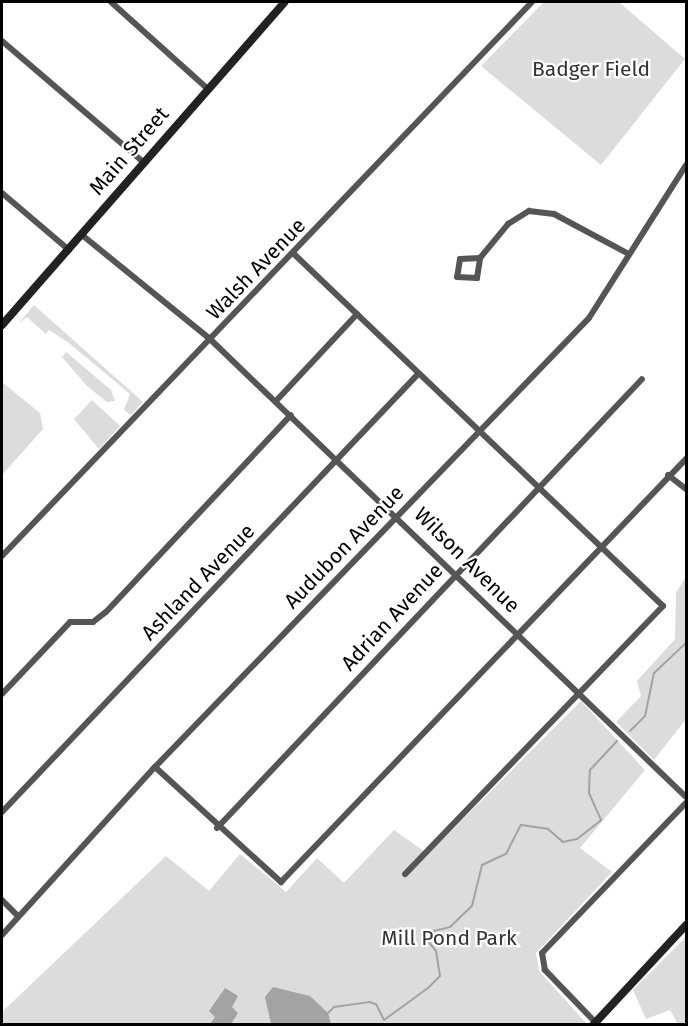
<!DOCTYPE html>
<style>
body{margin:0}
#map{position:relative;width:688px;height:1026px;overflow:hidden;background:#fff;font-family:"Fira Sans",sans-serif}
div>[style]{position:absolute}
.green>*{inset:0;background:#dcdcdc}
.water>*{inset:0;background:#a3a3a3}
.stream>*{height:2px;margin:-1px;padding:0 1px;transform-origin:1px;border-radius:1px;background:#a3a3a3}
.street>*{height:6px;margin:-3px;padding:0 3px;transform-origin:3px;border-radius:3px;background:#555}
.secondary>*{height:8px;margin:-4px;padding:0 4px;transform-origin:4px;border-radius:4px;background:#222}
span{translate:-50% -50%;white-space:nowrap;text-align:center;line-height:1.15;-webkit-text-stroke:4.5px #fff;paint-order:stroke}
.park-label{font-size:21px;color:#333}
.street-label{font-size:21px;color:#000}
.frame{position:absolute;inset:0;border:3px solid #000;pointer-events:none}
</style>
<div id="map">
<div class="green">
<div style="clip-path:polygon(544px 2px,619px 2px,685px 59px,601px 165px,481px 66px)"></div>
<div style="clip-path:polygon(34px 305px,143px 402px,131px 415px,124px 410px,130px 394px,69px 343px,49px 330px,46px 334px,27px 317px,19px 323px)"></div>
<div style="clip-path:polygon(66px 352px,111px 390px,115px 401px,107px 402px,87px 386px,62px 357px)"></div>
<div style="clip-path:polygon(2px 382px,40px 413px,43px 429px,2px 475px)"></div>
<div style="clip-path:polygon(92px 400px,120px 426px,99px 449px,74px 419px)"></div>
<div style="clip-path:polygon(686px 576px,686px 719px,654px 760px,616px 722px,641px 696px,637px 681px,675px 639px,676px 593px)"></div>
<div style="clip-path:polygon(581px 701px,645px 770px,580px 848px,612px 872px,536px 953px,539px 971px,587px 1024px,2px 1024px,2px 1012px,166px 856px,209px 891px,240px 854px,286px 892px,317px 858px,344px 883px,394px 830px,428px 854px)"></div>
<div style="clip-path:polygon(686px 937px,686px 1024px,678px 1024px,670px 1010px,646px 1019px,633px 990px)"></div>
</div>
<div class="water">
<div style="clip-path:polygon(273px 987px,310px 996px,328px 1013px,331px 1024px,271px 1024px,265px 997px)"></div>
<div style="clip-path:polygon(225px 988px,238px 996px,232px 1007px,238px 1013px,231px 1024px,210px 1024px,215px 1017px,209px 1011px)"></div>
</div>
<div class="stream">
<div style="left:686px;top:594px;width:22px;rotate:90deg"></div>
<div style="left:630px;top:731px;width:21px;rotate:-45deg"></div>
<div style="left:645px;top:716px;width:44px;rotate:-78.2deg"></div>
<div style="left:654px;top:673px;width:44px;rotate:-43.2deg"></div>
<div style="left:326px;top:1015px;width:11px;rotate:-45deg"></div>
<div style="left:334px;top:1007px;width:35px;rotate:-8deg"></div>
<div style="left:369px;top:1002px;width:7px;rotate:16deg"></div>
<div style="left:376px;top:1004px;width:18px;rotate:63deg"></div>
<div style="left:384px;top:1020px;width:54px;rotate:-36deg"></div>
<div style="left:428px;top:988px;width:17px;rotate:-45deg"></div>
<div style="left:440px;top:976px;width:25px;rotate:-99deg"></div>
<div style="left:436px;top:951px;width:13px;rotate:-129deg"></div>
<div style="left:428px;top:941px;width:12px;rotate:-59deg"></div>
<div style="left:434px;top:931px;width:16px;rotate:-14deg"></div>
<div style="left:450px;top:927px;width:30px;rotate:-44deg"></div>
<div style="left:472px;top:906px;width:42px;rotate:-76.3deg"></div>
<div style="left:482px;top:865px;width:26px;rotate:-25deg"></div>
<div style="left:506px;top:854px;width:33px;rotate:-63deg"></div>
<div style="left:521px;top:825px;width:27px;rotate:8deg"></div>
<div style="left:548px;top:829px;width:20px;rotate:41deg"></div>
<div style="left:563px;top:842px;width:14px;rotate:-12deg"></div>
<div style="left:577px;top:839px;width:31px;rotate:-38deg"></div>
<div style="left:601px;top:820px;width:30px;rotate:-114deg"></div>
<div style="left:589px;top:793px;width:23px;rotate:-88deg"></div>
<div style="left:590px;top:770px;width:40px;rotate:-47deg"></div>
</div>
<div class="street">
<div style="left:111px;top:2px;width:129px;rotate:41.9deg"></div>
<div style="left:2px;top:41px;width:186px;rotate:40.6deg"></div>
<div style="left:2px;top:193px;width:88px;rotate:40.4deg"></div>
<div style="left:82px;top:235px;width:166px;rotate:39.1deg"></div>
<div style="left:211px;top:340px;width:659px;rotate:43.89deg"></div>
<div style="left:294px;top:254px;width:510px;rotate:43.65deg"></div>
<div style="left:663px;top:606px;width:372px;rotate:133.9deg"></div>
<div style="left:480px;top:258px;width:20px;rotate:177deg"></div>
<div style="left:460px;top:259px;width:18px;rotate:99deg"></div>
<div style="left:457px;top:277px;width:20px;rotate:3deg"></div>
<div style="left:477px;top:278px;width:20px;rotate:-81deg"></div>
<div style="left:480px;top:258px;width:44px;rotate:-50.5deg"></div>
<div style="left:508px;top:224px;width:25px;rotate:-32deg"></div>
<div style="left:529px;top:211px;width:25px;rotate:7deg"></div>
<div style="left:554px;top:214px;width:85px;rotate:28.1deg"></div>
<div style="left:276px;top:401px;width:119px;rotate:-47deg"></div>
<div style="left:668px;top:475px;width:23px;rotate:38deg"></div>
<div style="left:2px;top:556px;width:767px;rotate:-46.27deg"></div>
<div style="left:2px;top:694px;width:99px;rotate:-46.6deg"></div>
<div style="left:70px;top:622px;width:23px"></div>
<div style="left:93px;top:622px;width:16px;rotate:-38deg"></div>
<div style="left:106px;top:612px;width:270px;rotate:-46.8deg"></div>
<div style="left:155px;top:767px;width:171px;rotate:42.4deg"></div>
<div style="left:281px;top:882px;width:586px;rotate:-46.25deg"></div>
<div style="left:2px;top:812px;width:605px;rotate:-46.47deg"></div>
<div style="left:217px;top:828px;width:618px;rotate:-46.57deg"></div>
<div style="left:2px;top:900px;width:23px;rotate:45deg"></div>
<div style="left:2px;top:935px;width:227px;rotate:-47.7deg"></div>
<div style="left:155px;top:767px;width:624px;rotate:-45.97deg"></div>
<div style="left:589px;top:318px;width:181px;rotate:-57.6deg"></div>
<div style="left:596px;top:1023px;width:74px;rotate:-133.9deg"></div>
<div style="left:545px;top:970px;width:17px;rotate:-100deg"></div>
<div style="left:542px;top:953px;width:208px;rotate:-46.2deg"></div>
</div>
<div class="secondary">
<div style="left:2px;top:325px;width:429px;rotate:-48.8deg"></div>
<div style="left:594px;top:1024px;width:135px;rotate:-47.1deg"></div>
</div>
<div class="park-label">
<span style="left:591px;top:69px">Badger Field</span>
<span style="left:449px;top:938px">Mill Pond Park</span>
</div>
<div class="street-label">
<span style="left:129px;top:151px;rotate:-49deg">Main Street</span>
<span style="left:256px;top:269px;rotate:-46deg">Walsh Avenue</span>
<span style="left:344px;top:547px;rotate:-46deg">Audubon Avenue</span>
<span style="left:467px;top:560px;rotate:45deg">Wilson Avenue</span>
<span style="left:198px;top:582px;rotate:-46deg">Ashland Avenue</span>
<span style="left:392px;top:617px;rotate:-47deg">Adrian Avenue</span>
</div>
<div class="frame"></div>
</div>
